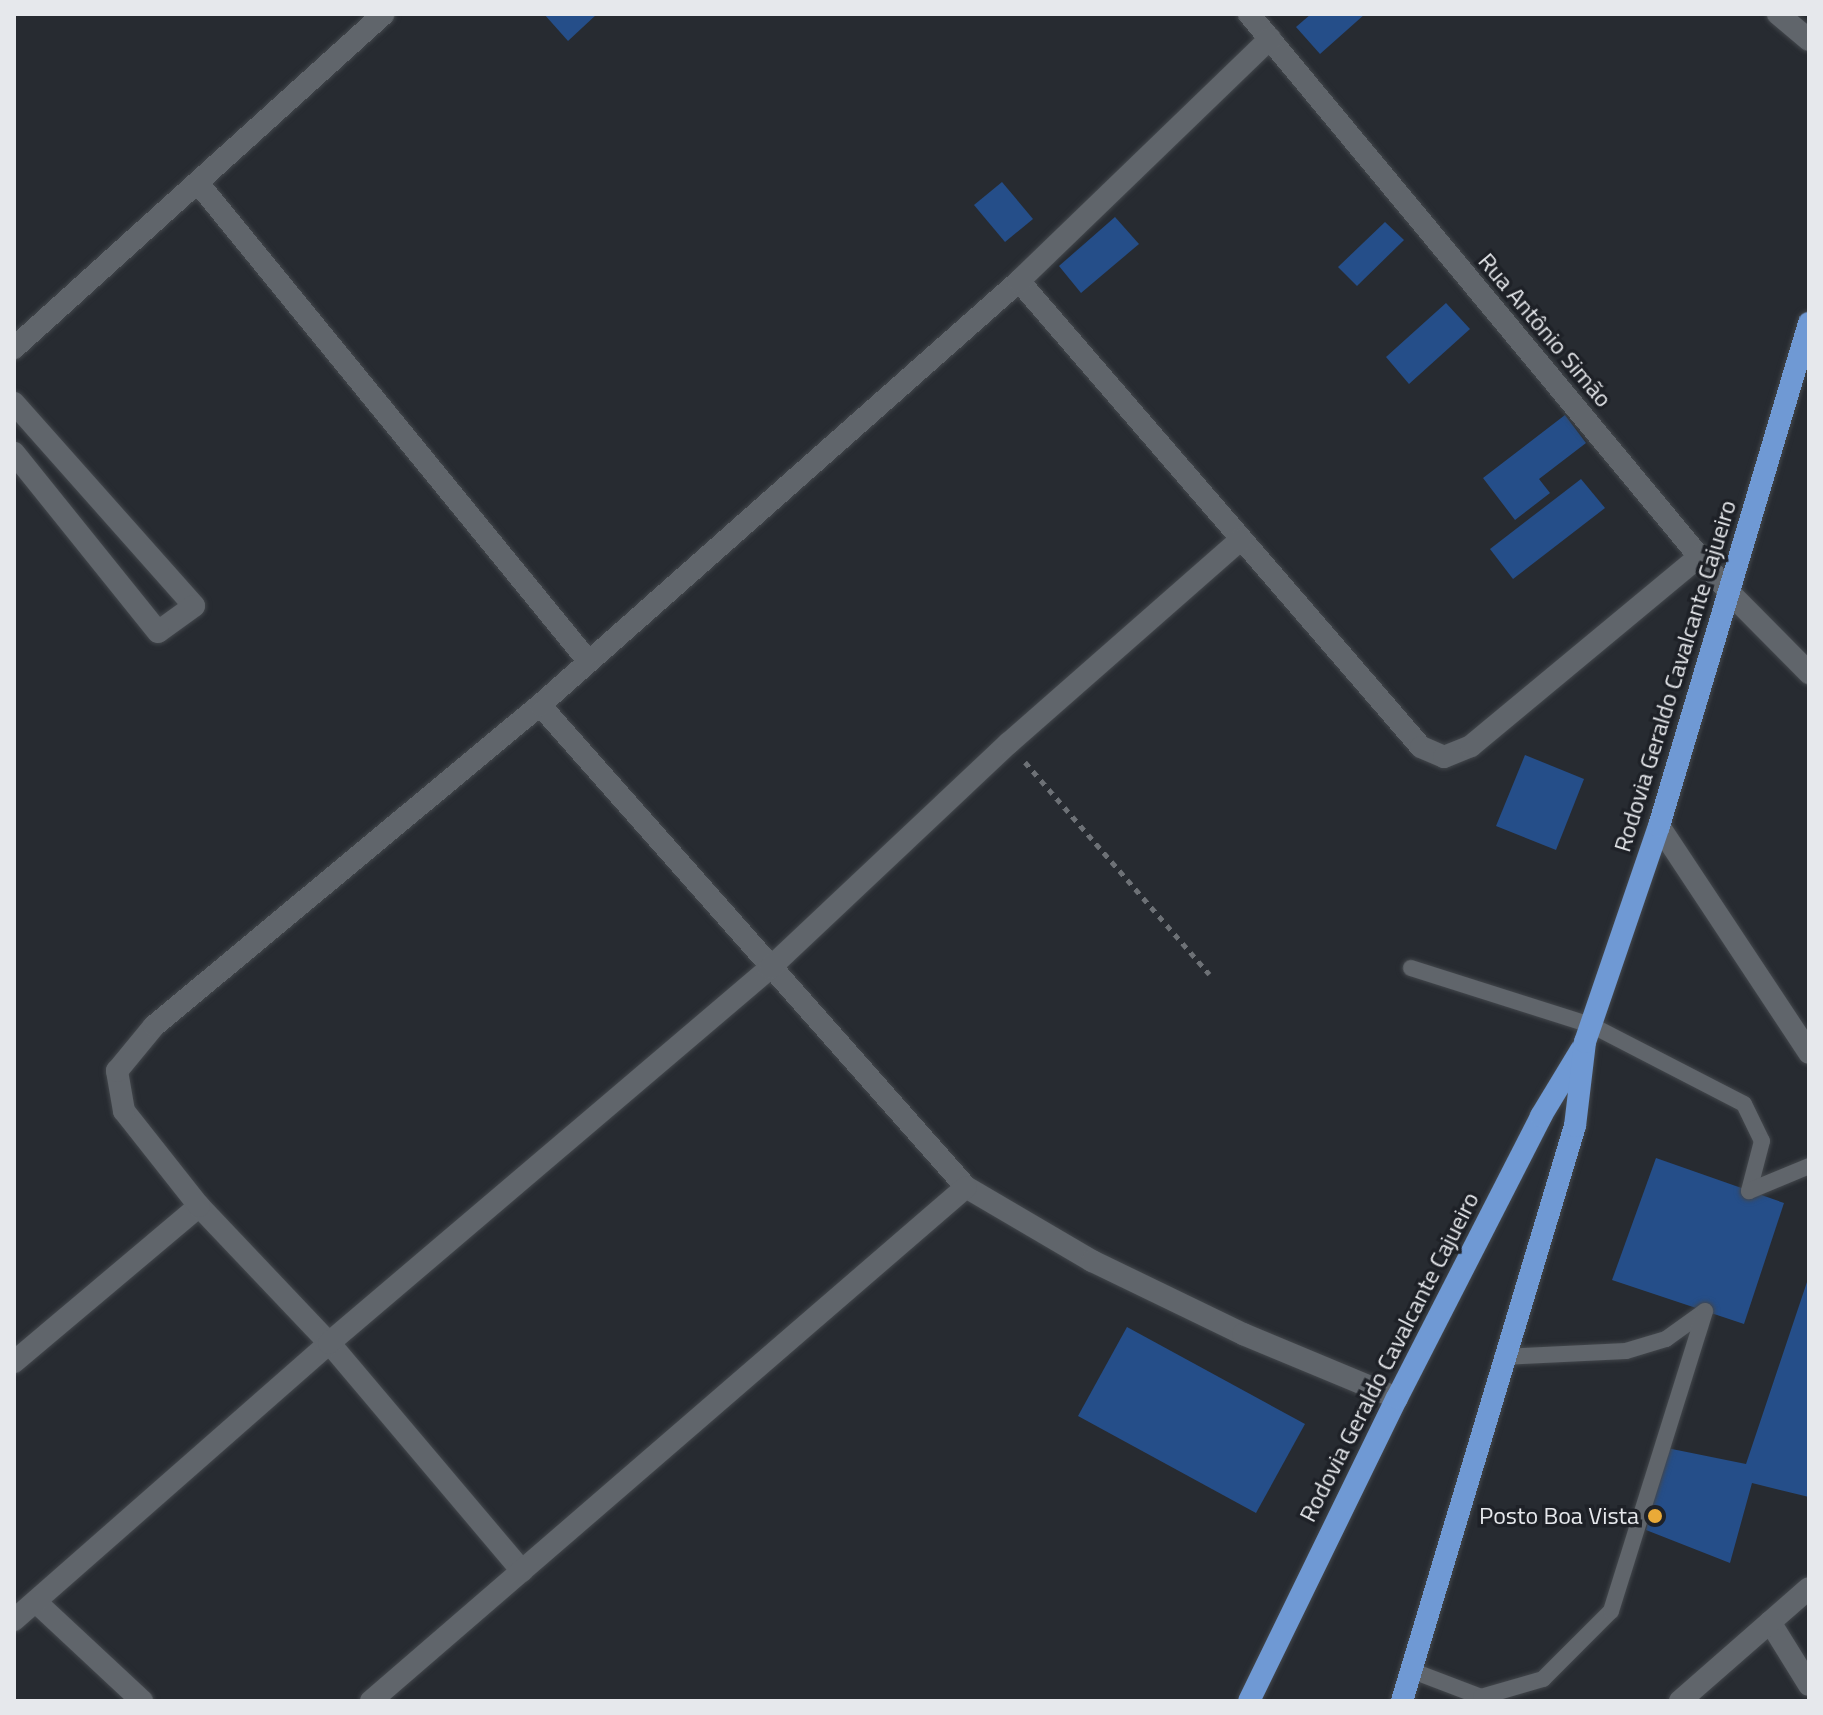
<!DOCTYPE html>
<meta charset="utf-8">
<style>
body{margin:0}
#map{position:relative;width:1823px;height:1715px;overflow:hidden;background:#272b31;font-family:"Titillium Web",sans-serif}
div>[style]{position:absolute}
.building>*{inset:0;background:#254e89}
.path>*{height:5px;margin-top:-2.5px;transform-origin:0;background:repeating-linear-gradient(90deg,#6d7176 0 6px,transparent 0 12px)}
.roads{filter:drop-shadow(0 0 2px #43474c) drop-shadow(0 0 2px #43474c)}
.service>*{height:16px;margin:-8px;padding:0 8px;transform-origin:8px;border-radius:8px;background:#60656b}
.minor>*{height:22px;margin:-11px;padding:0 11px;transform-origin:11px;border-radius:11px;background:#60656b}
.tertiary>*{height:22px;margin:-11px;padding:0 11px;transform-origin:11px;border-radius:11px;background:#60656b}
.trunk>*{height:22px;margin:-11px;padding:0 11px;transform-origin:11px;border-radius:11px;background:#6f99d4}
.dots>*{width:22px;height:22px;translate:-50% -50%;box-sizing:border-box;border:4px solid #1e2127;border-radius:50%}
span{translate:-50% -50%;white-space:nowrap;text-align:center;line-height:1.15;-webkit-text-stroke:7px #1e2127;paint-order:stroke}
.street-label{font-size:24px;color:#e6e8ec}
.poi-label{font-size:24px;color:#e6e8ec}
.right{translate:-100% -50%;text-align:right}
.frame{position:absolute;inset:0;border:16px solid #e6e8ec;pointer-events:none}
</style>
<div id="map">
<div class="building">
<div style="clip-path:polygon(544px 14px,597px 14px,568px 41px)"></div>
<div style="clip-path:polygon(1311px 14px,1365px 14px,1320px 54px,1296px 27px)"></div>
<div style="clip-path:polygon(1002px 182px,1033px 219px,1005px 242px,974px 205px)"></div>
<div style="clip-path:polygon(1115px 217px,1139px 244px,1081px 293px,1059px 266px)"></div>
<div style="clip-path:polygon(1385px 222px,1404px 240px,1357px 286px,1338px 267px)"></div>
<div style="clip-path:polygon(1446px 303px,1470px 329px,1409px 384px,1386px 357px)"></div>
<div style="clip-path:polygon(1565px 415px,1586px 443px,1539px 479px,1550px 493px,1515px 520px,1483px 478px)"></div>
<div style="clip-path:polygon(1581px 479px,1605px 508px,1513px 579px,1490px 549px)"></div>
<div style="clip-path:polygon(1525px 755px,1584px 779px,1556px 850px,1496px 826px)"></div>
<div style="clip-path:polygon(1656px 1158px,1784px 1203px,1744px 1324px,1612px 1280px)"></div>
<div style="clip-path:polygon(1809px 1276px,1809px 1497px,1752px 1483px,1730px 1563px,1646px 1530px,1667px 1448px,1746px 1464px)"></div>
<div style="clip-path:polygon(1127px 1327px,1305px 1424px,1256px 1513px,1078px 1416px)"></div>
</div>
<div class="path">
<div style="left:1025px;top:762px;width:281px;rotate:49deg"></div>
</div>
<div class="roads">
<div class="service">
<div style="left:1411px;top:968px;width:189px;rotate:17.6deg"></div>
<div style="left:1591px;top:1025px;width:172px;rotate:27.3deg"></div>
<div style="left:1744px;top:1104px;width:41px;rotate:64.1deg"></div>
<div style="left:1762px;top:1141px;width:52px;rotate:104.6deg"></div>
<div style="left:1749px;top:1191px;width:65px;rotate:-22.6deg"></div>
<div style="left:1502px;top:1357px;width:124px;rotate:-2.8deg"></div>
<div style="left:1626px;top:1351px;width:42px;rotate:-16.7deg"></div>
<div style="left:1666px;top:1339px;width:48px;rotate:-35.7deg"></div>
<div style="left:1413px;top:1671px;width:73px;rotate:20.9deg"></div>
<div style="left:1481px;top:1697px;width:65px;rotate:-16.2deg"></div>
<div style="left:1543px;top:1679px;width:96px;rotate:-45deg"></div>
<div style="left:1611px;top:1611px;width:314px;rotate:-72.6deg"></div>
</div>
<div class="minor">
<div style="left:1249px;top:14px;width:749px;rotate:50.31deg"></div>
<div style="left:1727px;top:590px;width:117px;rotate:45.3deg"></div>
<div style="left:1778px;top:14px;width:40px;rotate:40deg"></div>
<div style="left:198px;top:183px;width:618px;rotate:50.78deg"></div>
<div style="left:1019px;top:281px;width:615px;rotate:49.22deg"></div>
<div style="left:1421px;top:747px;width:25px;rotate:23deg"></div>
<div style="left:1444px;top:757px;width:29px;rotate:-22deg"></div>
<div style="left:1471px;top:746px;width:298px;rotate:-39.7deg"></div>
<div style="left:14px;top:348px;width:498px;rotate:-42.1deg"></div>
<div style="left:14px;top:403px;width:271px;rotate:48.4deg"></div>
<div style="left:194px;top:606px;width:44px;rotate:144.2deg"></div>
<div style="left:158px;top:632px;width:230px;rotate:-128.8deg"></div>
<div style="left:540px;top:705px;width:643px;rotate:48.53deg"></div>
<div style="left:966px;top:1187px;width:146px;rotate:30.4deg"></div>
<div style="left:1092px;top:1261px;width:168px;rotate:25.8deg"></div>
<div style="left:1243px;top:1334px;width:167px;rotate:22.6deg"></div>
<div style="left:14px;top:1362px;width:242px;rotate:-40.1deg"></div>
<div style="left:522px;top:1571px;width:299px;rotate:-130.2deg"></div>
<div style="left:329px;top:1343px;width:189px;rotate:-133.5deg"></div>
<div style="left:199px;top:1206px;width:121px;rotate:-128.3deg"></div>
<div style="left:124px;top:1111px;width:41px;rotate:-99.9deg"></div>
<div style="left:117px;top:1071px;width:58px;rotate:-50.6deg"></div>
<div style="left:154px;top:1026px;width:502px;rotate:-39.75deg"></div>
<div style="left:540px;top:705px;width:640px;rotate:-41.51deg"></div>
<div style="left:1019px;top:281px;width:349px;rotate:-44deg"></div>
<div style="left:36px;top:1602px;width:145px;rotate:43deg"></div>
<div style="left:14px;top:1620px;width:419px;rotate:-41.3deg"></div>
<div style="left:329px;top:1343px;width:579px;rotate:-40.38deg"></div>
<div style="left:770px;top:968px;width:328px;rotate:-43.3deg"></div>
<div style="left:1009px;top:743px;width:308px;rotate:-41.3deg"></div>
<div style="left:1770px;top:1622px;width:74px;rotate:58.2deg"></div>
<div style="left:371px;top:1701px;width:786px;rotate:-40.82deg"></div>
<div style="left:1680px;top:1701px;width:171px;rotate:-41.2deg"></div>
</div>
<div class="tertiary">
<div style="left:1659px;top:826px;width:272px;rotate:56.5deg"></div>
</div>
<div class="trunk">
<div style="left:1249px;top:1701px;width:337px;rotate:-64deg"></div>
<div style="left:1397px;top:1398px;width:317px;rotate:-62.9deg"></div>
<div style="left:1541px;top:1116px;width:77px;rotate:-58.8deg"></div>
<div style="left:1402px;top:1701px;width:600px;rotate:-73.26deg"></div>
<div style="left:1575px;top:1126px;width:85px;rotate:-83.2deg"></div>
<div style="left:1585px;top:1042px;width:228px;rotate:-71.1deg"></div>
<div style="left:1659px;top:826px;width:525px;rotate:-73.39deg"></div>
</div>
</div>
<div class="dots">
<div style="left:1655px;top:1516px;background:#eaaa38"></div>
</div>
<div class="street-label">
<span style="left:1545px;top:330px;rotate:50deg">Rua Antônio Simão</span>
<span style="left:1675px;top:676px;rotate:-73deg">Rodovia Geraldo Cavalcante Cajueiro</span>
<span style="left:1389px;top:1357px;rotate:-63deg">Rodovia Geraldo Cavalcante Cajueiro</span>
</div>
<div class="poi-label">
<span class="right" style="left:1639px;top:1516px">Posto Boa Vista</span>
</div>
<div class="frame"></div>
</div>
